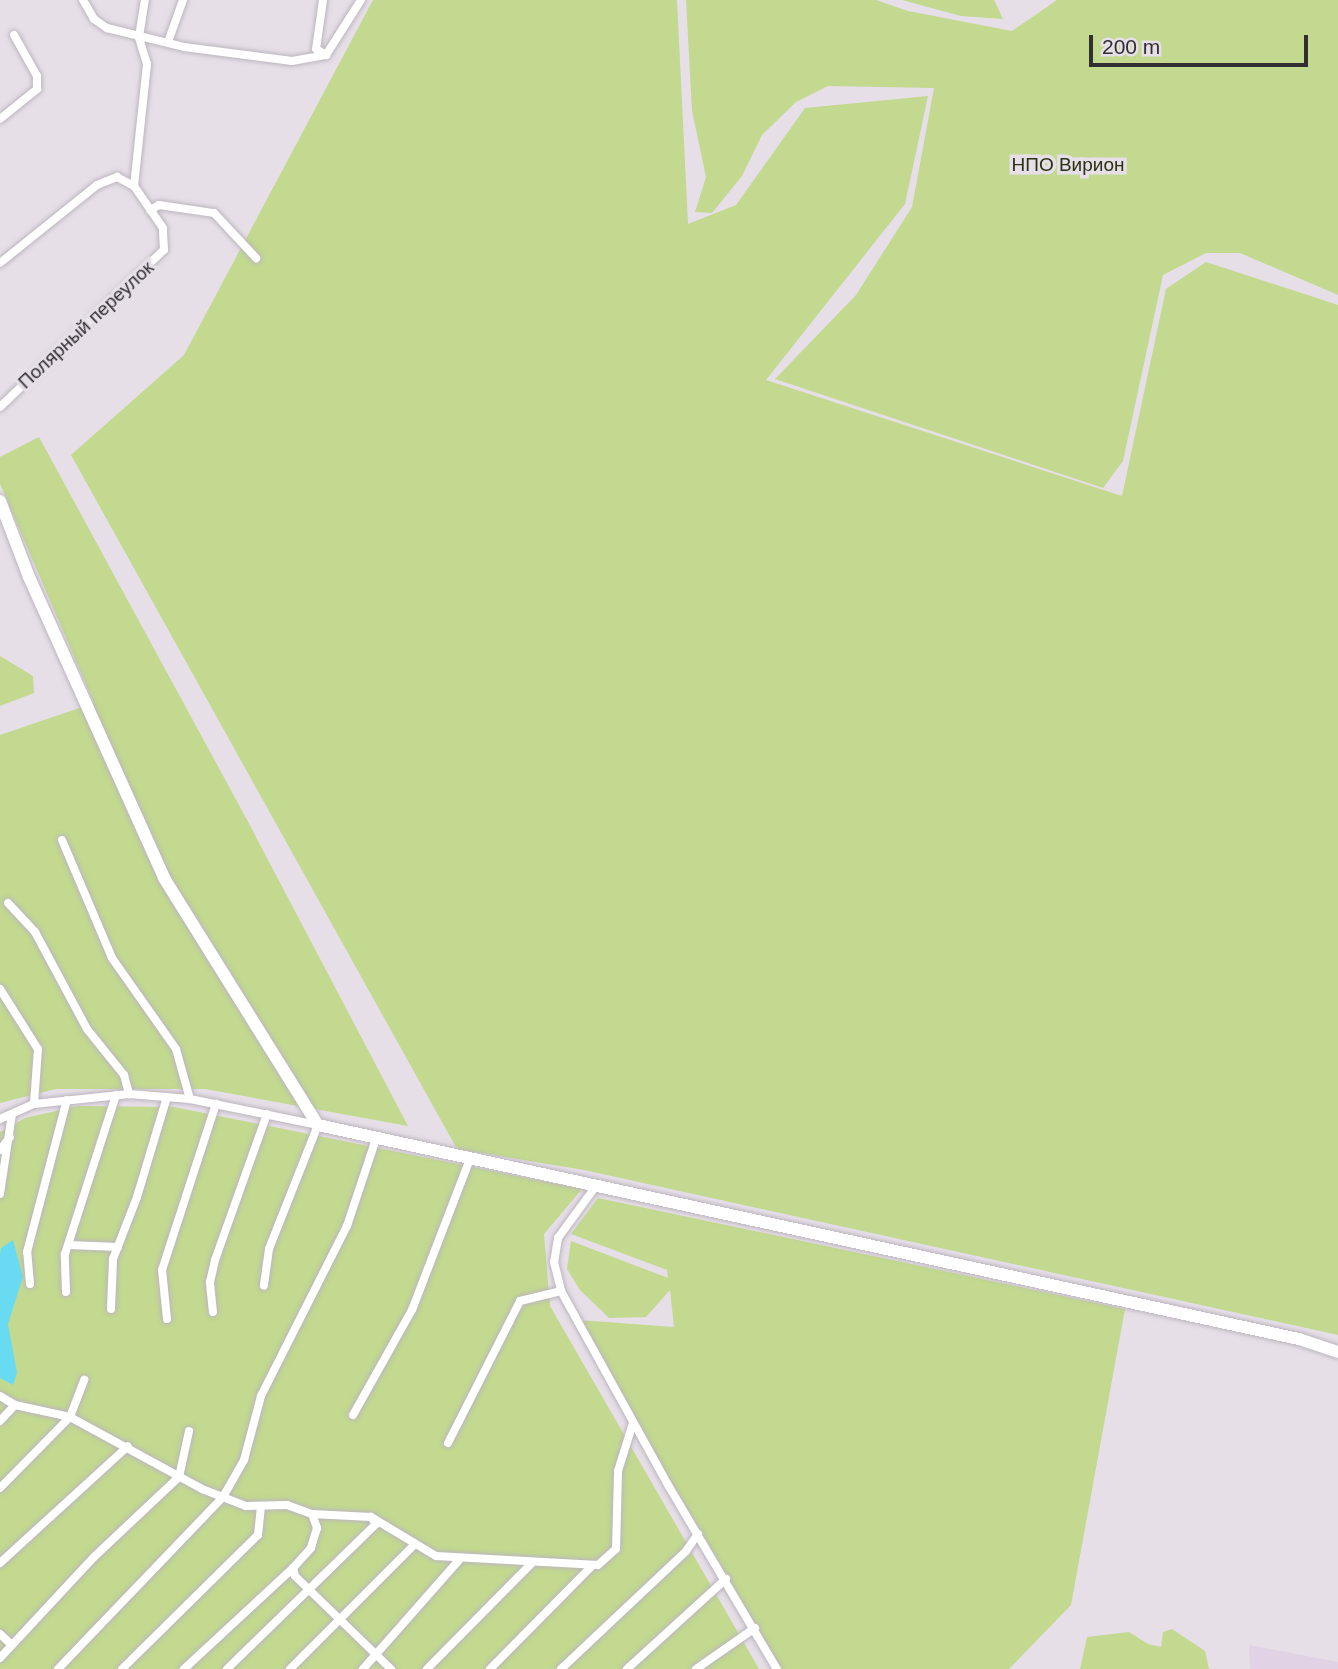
<!DOCTYPE html>
<meta charset="utf-8">
<style>
body{margin:0}
#map{position:relative;width:1338px;height:1669px;overflow:hidden;background:#e6dfe8;font-family:Helvetica,sans-serif}
div>[style]{position:absolute}
.industrial>*{inset:0;background:#e1d2e5}
.green>*{inset:0;background:#c2d98f}
.water>*{inset:0;background:#68dbf3}
.roads{filter:drop-shadow(0 0 2px #bcb5be) drop-shadow(0 0 2px #bcb5be)}
.street>*{height:8px;margin:-4px;padding:0 4px;transform-origin:4px;border-radius:4px;background:#fff}
.secondary>*{height:12px;margin:-6px;padding:0 6px;transform-origin:6px;border-radius:6px;background:#fff}
span{translate:-50% -50%;white-space:nowrap;text-align:center;line-height:1.15;-webkit-text-stroke:7px #e6dfe8;paint-order:stroke}
.park-label{font-size:19px;color:#293311}
.street-label{font-size:19px;color:#322f33}
.scale{position:absolute;left:1089px;top:35px;width:219px;height:32px;box-sizing:border-box;border:4px solid #322f33;border-top:0;padding-left:9px;font-size:21px;line-height:24px;white-space:nowrap;color:#322f33;-webkit-text-stroke:5px #e6dfe8;paint-order:stroke}
</style>
<div id="map">
<div class="industrial">
<div style="clip-path:polygon(1249px 1645px,1338px 1662px,1338px 1669px,1250px 1669px)"></div>
</div>
<div class="green">
<div style="clip-path:polygon(373px 0,677px 0,688px 224px,736px 205px,805px 108px,928px 96px,905px 204px,766px 380px,1122px 496px,1166px 289px,1206px 262px,1338px 305px,1338px 1335px,584px 1170px,457px 1149px,71px 455px,184px 355px)"></div>
<div style="clip-path:polygon(686px 0,876px 0,908px 11px,1012px 31px,1057px 0,1338px 0,1338px 295px,1240px 253px,1206px 253px,1163px 275px,1123px 461px,1103px 488px,775px 379px,856px 295px,912px 207px,934px 88px,828px 86px,796px 102px,762px 135px,742px 176px,712px 213px,695px 212px,706px 177px,692px 111px)"></div>
<div style="clip-path:polygon(902px 0,994px 0,1003px 19px,961px 16px)"></div>
<div style="clip-path:polygon(39px 437px,246px 818px,408px 1126px,205px 1089px,56px 1089px,0 1103px,0 735px,94px 703px,0 484px,0 457px)"></div>
<div style="clip-path:polygon(0 656px,33px 676px,34px 693px,0 706px)"></div>
<div style="clip-path:polygon(78px 1106px,174px 1107px,582px 1189px,544px 1234px,550px 1306px,759px 1669px,0 1669px,0 1132px,25px 1118px)"></div>
<div style="clip-path:polygon(598px 1198px,1125px 1309px,1071px 1605px,1009px 1669px,772px 1669px,579px 1320px,674px 1327px,670px 1290px,646px 1317px,609px 1318px,580px 1290px,567px 1269px,571px 1241px,668px 1278px,667px 1270px,571px 1234px)"></div>
<div style="clip-path:polygon(1172px 1629px,1205px 1651px,1209px 1669px,1080px 1669px,1087px 1637px,1129px 1632px,1148px 1644px,1161px 1647px,1163px 1632px)"></div>
</div>
<div class="water">
<div style="clip-path:polygon(13px 1240px,23px 1277px,8px 1324px,17px 1373px,13px 1385px,0 1378px,0 1255px,1px 1248px)"></div>
</div>
<div class="roads">
<div class="street">
<div style="left:83px;top:0;width:22px;rotate:60deg"></div>
<div style="left:94px;top:19px;width:16px;rotate:35deg"></div>
<div style="left:107px;top:28px;width:79px;rotate:13.9deg"></div>
<div style="left:184px;top:47px;width:109px;rotate:7.4deg"></div>
<div style="left:292px;top:61px;width:35px;rotate:-10deg"></div>
<div style="left:326px;top:55px;width:65px;rotate:-57.5deg"></div>
<div style="left:323px;top:0;width:49px;rotate:98.1deg"></div>
<div style="left:316px;top:49px;width:12px;rotate:31deg"></div>
<div style="left:168px;top:42px;width:45px;rotate:-70.3deg"></div>
<div style="left:0;top:119px;width:48px;rotate:-39deg"></div>
<div style="left:37px;top:89px;width:13px;rotate:-90deg"></div>
<div style="left:37px;top:76px;width:47px;rotate:-119.3deg"></div>
<div style="left:150px;top:210px;width:10px;rotate:-29deg"></div>
<div style="left:159px;top:205px;width:56px;rotate:8.3deg"></div>
<div style="left:214px;top:213px;width:62px;rotate:47deg"></div>
<div style="left:0;top:263px;width:124px;rotate:-38.8deg"></div>
<div style="left:97px;top:185px;width:22px;rotate:-22deg"></div>
<div style="left:117px;top:177px;width:19px;rotate:28deg"></div>
<div style="left:0;top:407px;width:227px;rotate:-43.8deg"></div>
<div style="left:164px;top:250px;width:22px;rotate:-93deg"></div>
<div style="left:163px;top:228px;width:51px;rotate:-124.6deg"></div>
<div style="left:134px;top:186px;width:123px;rotate:-83.9deg"></div>
<div style="left:147px;top:64px;width:28px;rotate:-107deg"></div>
<div style="left:139px;top:37px;width:37px;rotate:-81deg"></div>
<div style="left:62px;top:840px;width:128px;rotate:67deg"></div>
<div style="left:112px;top:958px;width:111px;rotate:54.9deg"></div>
<div style="left:176px;top:1049px;width:52px;rotate:74.4deg"></div>
<div style="left:8px;top:903px;width:40px;rotate:47deg"></div>
<div style="left:35px;top:932px;width:110px;rotate:61.8deg"></div>
<div style="left:87px;top:1029px;width:59px;rotate:51.2deg"></div>
<div style="left:124px;top:1075px;width:20px;rotate:75deg"></div>
<div style="left:0;top:989px;width:71px;rotate:57.7deg"></div>
<div style="left:38px;top:1049px;width:55px;rotate:94.2deg"></div>
<div style="left:0;top:1119px;width:37px;rotate:-24deg"></div>
<div style="left:34px;top:1104px;width:96px;rotate:-6deg"></div>
<div style="left:129px;top:1094px;width:61px;rotate:4.7deg"></div>
<div style="left:190px;top:1099px;width:131px;rotate:11.5deg"></div>
<div style="left:318px;top:1125px;width:133px;rotate:111.6deg"></div>
<div style="left:269px;top:1249px;width:37px;rotate:98deg"></div>
<div style="left:0;top:1150px;width:16px;rotate:-52deg"></div>
<div style="left:596px;top:1186px;width:64px;rotate:126.2deg"></div>
<div style="left:558px;top:1238px;width:24px;rotate:99deg"></div>
<div style="left:554px;top:1262px;width:30px;rotate:76deg"></div>
<div style="left:561px;top:1291px;width:222px;rotate:61.1deg"></div>
<div style="left:668px;top:1485px;width:214px;rotate:59.4deg"></div>
<div style="left:0;top:1194px;width:81px;rotate:-81.5deg"></div>
<div style="left:69px;top:1245px;width:49px;rotate:2.3deg"></div>
<div style="left:30px;top:1284px;width:32px;rotate:-95deg"></div>
<div style="left:27px;top:1252px;width:157px;rotate:-75.3deg"></div>
<div style="left:66px;top:1292px;width:38px;rotate:-92deg"></div>
<div style="left:65px;top:1254px;width:167px;rotate:-72.2deg"></div>
<div style="left:111px;top:1309px;width:50px;rotate:-87.7deg"></div>
<div style="left:113px;top:1259px;width:66px;rotate:-68.8deg"></div>
<div style="left:137px;top:1197px;width:104px;rotate:-73.3deg"></div>
<div style="left:213px;top:1312px;width:30px;rotate:-96deg"></div>
<div style="left:210px;top:1282px;width:23px;rotate:-77deg"></div>
<div style="left:215px;top:1260px;width:155px;rotate:-70.4deg"></div>
<div style="left:167px;top:1319px;width:49px;rotate:-95.8deg"></div>
<div style="left:162px;top:1270px;width:175px;rotate:-72deg"></div>
<div style="left:0;top:1396px;width:17px;rotate:31deg"></div>
<div style="left:15px;top:1405px;width:56px;rotate:12.3deg"></div>
<div style="left:70px;top:1417px;width:150px;rotate:28.6deg"></div>
<div style="left:202px;top:1489px;width:47px;rotate:21.1deg"></div>
<div style="left:246px;top:1506px;width:41px;rotate:-1.4deg"></div>
<div style="left:287px;top:1505px;width:27px;rotate:20deg"></div>
<div style="left:312px;top:1514px;width:15px;rotate:70deg"></div>
<div style="left:317px;top:1528px;width:21px;rotate:107deg"></div>
<div style="left:311px;top:1548px;width:27px;rotate:132deg"></div>
<div style="left:293px;top:1568px;width:8px;rotate:76deg"></div>
<div style="left:295px;top:1576px;width:134px;rotate:44.1deg"></div>
<div style="left:353px;top:1415px;width:120px;rotate:-60.7deg"></div>
<div style="left:412px;top:1310px;width:162px;rotate:-69deg"></div>
<div style="left:0;top:1421px;width:22px;rotate:-47deg"></div>
<div style="left:448px;top:1443px;width:159px;rotate:-63.1deg"></div>
<div style="left:520px;top:1301px;width:42px;rotate:-13.7deg"></div>
<div style="left:0;top:1488px;width:100px;rotate:-45.4deg"></div>
<div style="left:70px;top:1417px;width:40px;rotate:-69deg"></div>
<div style="left:371px;top:1517px;width:76px;rotate:31deg"></div>
<div style="left:436px;top:1556px;width:162px;rotate:3.2deg"></div>
<div style="left:598px;top:1565px;width:24px;rotate:-42deg"></div>
<div style="left:616px;top:1549px;width:78px;rotate:-88.5deg"></div>
<div style="left:618px;top:1471px;width:50px;rotate:-72.6deg"></div>
<div style="left:0;top:1563px;width:173px;rotate:-42.4deg"></div>
<div style="left:0;top:1634px;width:16px;rotate:43deg"></div>
<div style="left:0;top:1658px;width:138px;rotate:-47.1deg"></div>
<div style="left:94px;top:1557px;width:117px;rotate:-43.3deg"></div>
<div style="left:179px;top:1477px;width:47px;rotate:-77.7deg"></div>
<div style="left:58px;top:1669px;width:238px;rotate:-46.2deg"></div>
<div style="left:223px;top:1497px;width:43px;rotate:-60.4deg"></div>
<div style="left:244px;top:1460px;width:66px;rotate:-75.1deg"></div>
<div style="left:261px;top:1396px;width:191px;rotate:-63.2deg"></div>
<div style="left:347px;top:1226px;width:92px;rotate:-71.6deg"></div>
<div style="left:122px;top:1669px;width:191px;rotate:-44.6deg"></div>
<div style="left:258px;top:1535px;width:29px;rotate:-84deg"></div>
<div style="left:184px;top:1669px;width:149px;rotate:-42.8deg"></div>
<div style="left:227px;top:1669px;width:208px;rotate:-44.2deg"></div>
<div style="left:376px;top:1524px;width:9px;rotate:-126deg"></div>
<div style="left:371px;top:1517px;width:59px;rotate:-177.1deg"></div>
<div style="left:290px;top:1669px;width:175px;rotate:-45deg"></div>
<div style="left:363px;top:1669px;width:145px;rotate:-48.6deg"></div>
<div style="left:427px;top:1669px;width:149px;rotate:-45.3deg"></div>
<div style="left:490px;top:1669px;width:146px;rotate:-45.3deg"></div>
<div style="left:561px;top:1669px;width:172px;rotate:-43.3deg"></div>
<div style="left:686px;top:1551px;width:21px;rotate:-55deg"></div>
<div style="left:627px;top:1669px;width:134px;rotate:-42.3deg"></div>
<div style="left:696px;top:1669px;width:72px;rotate:-34.8deg"></div>
</div>
<div class="secondary">
<div style="left:0;top:501px;width:81px;rotate:69.1deg"></div>
<div style="left:29px;top:577px;width:330px;rotate:65.8deg"></div>
<div style="left:164px;top:878px;width:291px;rotate:58.1deg"></div>
<div style="left:318px;top:1125px;width:1004px;rotate:12.31deg"></div>
<div style="left:1299px;top:1339px;width:41px;rotate:18.4deg"></div>
</div>
</div>
<div class="park-label">
<span style="left:1068px;top:165px">НПО Вирион</span>
</div>
<div class="street-label">
<span style="left:86px;top:325px;rotate:-43deg">Полярный переулок</span>
</div>
<div class="scale">200 m</div>
</div>
